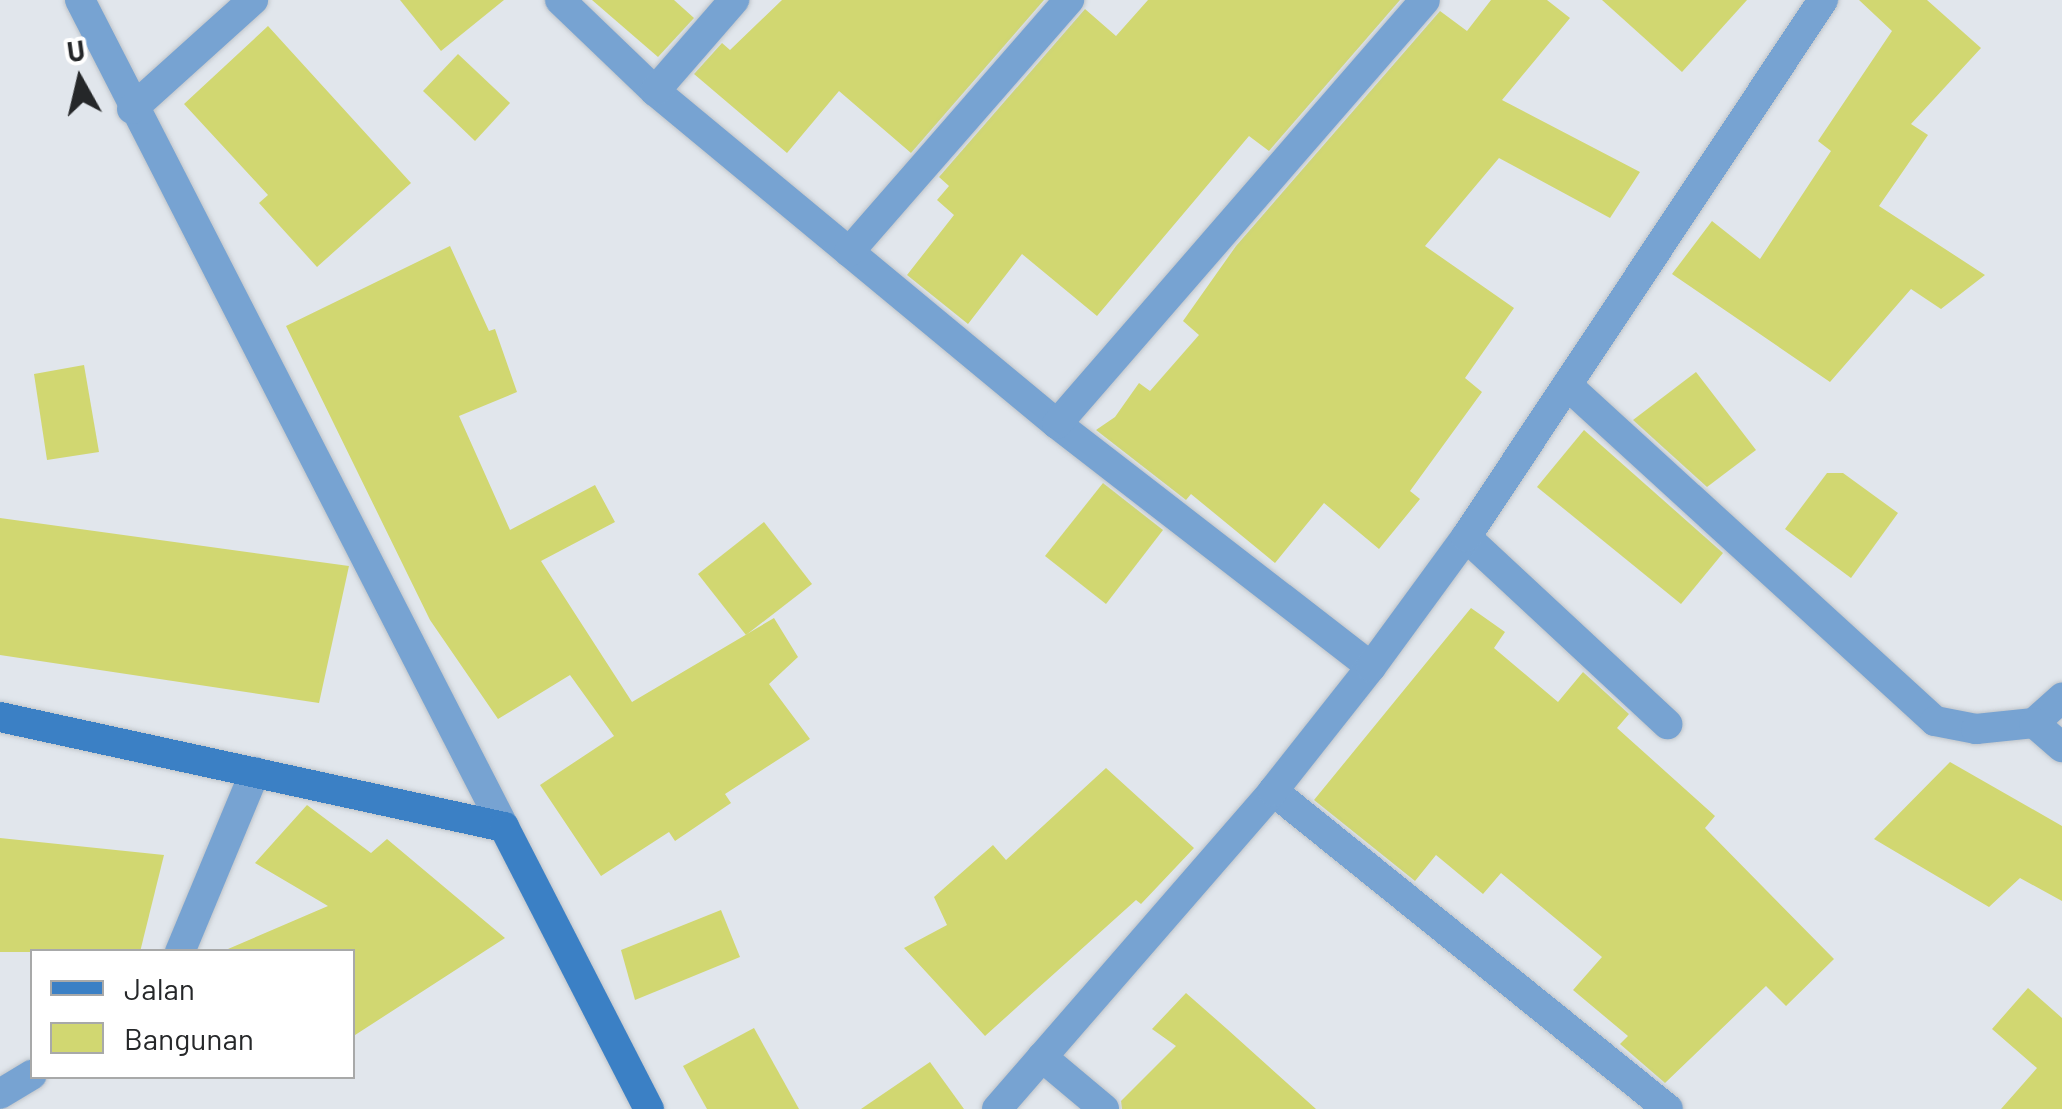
<!DOCTYPE html>
<style>
body{margin:0}
#map{position:relative;width:2062px;height:1109px;overflow:hidden;background:#e1e6ec;font-family:Barlow,sans-serif}
div>[style]{position:absolute}
.building>*{inset:0;background:#d1d771}
.roads{filter:drop-shadow(0 0 2px #bfc4c9) drop-shadow(0 0 2px #bfc4c9)}
.street>*{height:30px;margin:-15px;padding:0 15px;transform-origin:15px;border-radius:15px;background:#77a3d2}
.secondary>*{height:30px;margin:-15px;padding:0 15px;transform-origin:15px;border-radius:15px;background:#3b80c5}
span{translate:-50% -50%;white-space:nowrap;text-align:center;line-height:1.15;-webkit-text-stroke:9px #fff;paint-order:stroke}
.legend{position:absolute;left:30px;top:949px;width:325px;height:130px;box-sizing:border-box;background:#fff;border:2px solid #a8a9a9;margin:0;padding:12px 18px;list-style:none;font-size:30px;color:#252729}
.legend li{display:flex;align-items:center;gap:20px;height:50px}
.legend b{width:50px;border:2px solid #a8a9a9}
.north{position:absolute;left:30px;top:30px;width:100px;height:100px;-webkit-text-stroke:8px #fff;paint-order:stroke;rotate:352deg;font-size:28px;font-weight:700;line-height:40px;text-align:center;color:#252729}
.north::after{content:'';display:block;margin:auto;width:35px;height:45px;background:#252729;clip-path:polygon(50% 0,100% 100%,50% 72%,0 100%)}
</style>
<div id="map">
<div class="building">
<div style="clip-path:polygon(400px 0,504px 0,441px 51px)"></div>
<div style="clip-path:polygon(592px 0,674px 0,694px 18px,658px 57px)"></div>
<div style="clip-path:polygon(782px 0,1044px 0,911px 153px,839px 91px,787px 153px,694px 74px,722px 43px,730px 50px)"></div>
<div style="clip-path:polygon(1148px 0,1400px 0,1269px 151px,1249px 136px,1097px 316px,1022px 254px,968px 324px,907px 275px,954px 215px,937px 200px,949px 186px,939px 177px,1085px 9px,1116px 36px)"></div>
<div style="clip-path:polygon(1491px 0,1547px 0,1570px 18px,1502px 100px,1640px 172px,1610px 218px,1499px 158px,1425px 246px,1514px 308px,1465px 378px,1482px 392px,1410px 491px,1420px 499px,1379px 549px,1324px 503px,1275px 563px,1191px 494px,1186px 500px,1096px 430px,1115px 417px,1139px 383px,1150px 391px,1199px 335px,1183px 321px,1236px 246px,1440px 11px,1467px 31px)"></div>
<div style="clip-path:polygon(1602px 0,1747px 0,1682px 72px)"></div>
<div style="clip-path:polygon(1859px 0,1927px 0,1981px 48px,1911px 124px,1928px 135px,1879px 206px,1985px 275px,1941px 309px,1911px 289px,1830px 382px,1672px 274px,1712px 221px,1760px 259px,1831px 151px,1818px 141px,1892px 31px)"></div>
<div style="clip-path:polygon(268px 26px,411px 183px,317px 267px,259px 203px,268px 195px,184px 104px)"></div>
<div style="clip-path:polygon(458px 54px,510px 103px,475px 141px,423px 91px)"></div>
<div style="clip-path:polygon(450px 246px,489px 331px,495px 329px,517px 392px,459px 416px,510px 530px,595px 485px,615px 522px,541px 561px,632px 702px,774px 618px,798px 657px,769px 684px,810px 739px,725px 794px,731px 803px,675px 841px,669px 832px,601px 876px,540px 785px,614px 736px,570px 675px,498px 719px,430px 620px,286px 326px)"></div>
<div style="clip-path:polygon(84px 365px,99px 452px,47px 460px,34px 374px)"></div>
<div style="clip-path:polygon(1696px 372px,1756px 450px,1707px 487px,1633px 420px)"></div>
<div style="clip-path:polygon(1584px 430px,1723px 553px,1681px 604px,1537px 487px)"></div>
<div style="clip-path:polygon(1827px 473px,1843px 473px,1898px 513px,1851px 578px,1785px 529px)"></div>
<div style="clip-path:polygon(1103px 483px,1163px 530px,1106px 604px,1045px 556px)"></div>
<div style="clip-path:polygon(0 518px,349px 566px,319px 703px,0 655px)"></div>
<div style="clip-path:polygon(764px 522px,812px 584px,746px 635px,698px 574px)"></div>
<div style="clip-path:polygon(1471px 608px,1505px 632px,1494px 648px,1558px 702px,1583px 672px,1629px 714px,1617px 728px,1715px 816px,1705px 828px,1834px 959px,1786px 1006px,1766px 986px,1665px 1083px,1620px 1044px,1628px 1036px,1573px 990px,1602px 957px,1501px 873px,1483px 894px,1436px 855px,1415px 881px,1314px 800px)"></div>
<div style="clip-path:polygon(1950px 762px,2062px 826px,2062px 901px,2020px 878px,1989px 907px,1874px 839px)"></div>
<div style="clip-path:polygon(1106px 768px,1194px 848px,1141px 904px,1136px 900px,985px 1036px,904px 948px,947px 925px,934px 897px,993px 845px,1006px 860px)"></div>
<div style="clip-path:polygon(307px 805px,371px 853px,387px 839px,505px 938px,352px 1037px,352px 952px,221px 952px,328px 906px,255px 863px)"></div>
<div style="clip-path:polygon(0 838px,164px 855px,140px 952px,0 952px)"></div>
<div style="clip-path:polygon(721px 910px,740px 957px,635px 1000px,621px 950px)"></div>
<div style="clip-path:polygon(2028px 988px,2062px 1018px,2062px 1109px,2001px 1109px,2037px 1068px,1992px 1029px)"></div>
<div style="clip-path:polygon(1186px 993px,1227px 1029px,1316px 1109px,1122px 1109px,1121px 1101px,1176px 1046px,1152px 1029px)"></div>
<div style="clip-path:polygon(754px 1028px,799px 1109px,707px 1109px,683px 1066px)"></div>
<div style="clip-path:polygon(930px 1062px,964px 1109px,861px 1109px)"></div>
</div>
<div class="roads">
<div class="street">
<div style="left:80px;top:0;width:929px;rotate:62.86deg"></div>
<div style="left:560px;top:0;width:132px;rotate:43.8deg"></div>
<div style="left:655px;top:91px;width:522px;rotate:39.64deg"></div>
<div style="left:1057px;top:424px;width:397px;rotate:37.7deg"></div>
<div style="left:655px;top:91px;width:121px;rotate:-49deg"></div>
<div style="left:132px;top:109px;width:163px;rotate:-42deg"></div>
<div style="left:849px;top:252px;width:335px;rotate:-48.9deg"></div>
<div style="left:1567px;top:385px;width:498px;rotate:42.4deg"></div>
<div style="left:1935px;top:721px;width:42px;rotate:11deg"></div>
<div style="left:1976px;top:729px;width:58px;rotate:-5.9deg"></div>
<div style="left:2034px;top:723px;width:38px;rotate:-42deg"></div>
<div style="left:1057px;top:424px;width:561px;rotate:-49.04deg"></div>
<div style="left:1466px;top:537px;width:275px;rotate:42.9deg"></div>
<div style="left:2034px;top:723px;width:37px;rotate:41deg"></div>
<div style="left:1273px;top:791px;width:507px;rotate:38.84deg"></div>
<div style="left:180px;top:952px;width:195px;rotate:-67.4deg"></div>
<div style="left:1042px;top:1057px;width:81px;rotate:40deg"></div>
<div style="left:0;top:1094px;width:37px;rotate:-31deg"></div>
<div style="left:997px;top:1109px;width:421px;rotate:-49deg"></div>
<div style="left:1273px;top:791px;width:158px;rotate:-51.7deg"></div>
<div style="left:1371px;top:667px;width:161px;rotate:-53.8deg"></div>
<div style="left:1466px;top:537px;width:645px;rotate:-56.38deg"></div>
</div>
<div class="secondary">
<div style="left:0;top:717px;width:516px;rotate:12.31deg"></div>
<div style="left:504px;top:827px;width:317px;rotate:62.8deg"></div>
</div>
</div>
<ul class="legend">
<li><b style="height:12px;background:#3b80c5"></b>Jalan</li>
<li><b style="height:28px;background:#d1d771"></b>Bangunan</li>
</ul>
<div class="north">U</div>
</div>
